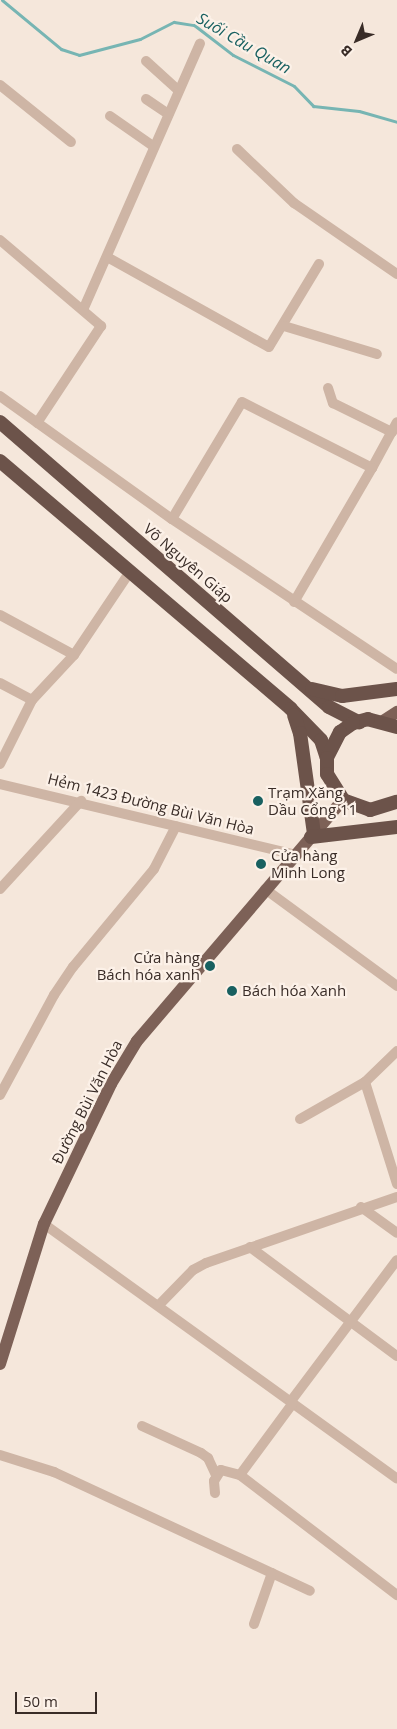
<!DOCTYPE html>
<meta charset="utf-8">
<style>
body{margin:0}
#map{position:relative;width:397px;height:1729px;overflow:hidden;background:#f5e7db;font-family:"Open Sans",sans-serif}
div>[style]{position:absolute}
.stream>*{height:3px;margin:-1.5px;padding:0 1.5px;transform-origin:1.5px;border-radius:1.5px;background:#77b5b3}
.minor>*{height:10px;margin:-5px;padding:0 5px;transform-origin:5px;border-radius:5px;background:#ceb5a5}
.primary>*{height:12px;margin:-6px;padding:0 6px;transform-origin:6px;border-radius:6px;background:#7d6157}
.trunk>*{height:14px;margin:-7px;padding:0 7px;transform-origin:7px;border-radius:7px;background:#6c534a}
.dots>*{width:14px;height:14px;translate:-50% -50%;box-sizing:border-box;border:2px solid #fcf1e8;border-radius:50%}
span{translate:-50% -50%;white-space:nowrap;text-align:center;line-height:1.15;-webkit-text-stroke:4.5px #fcf1e8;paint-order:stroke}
.street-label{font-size:15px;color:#392c27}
.poi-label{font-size:15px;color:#392c27}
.left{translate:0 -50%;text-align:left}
.right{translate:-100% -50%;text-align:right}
.water-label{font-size:16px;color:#186060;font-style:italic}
.north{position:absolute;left:332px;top:15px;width:50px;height:50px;-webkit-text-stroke:4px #fcf1e8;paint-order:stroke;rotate:225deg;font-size:14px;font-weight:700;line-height:20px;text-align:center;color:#392c27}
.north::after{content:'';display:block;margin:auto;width:18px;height:22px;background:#392c27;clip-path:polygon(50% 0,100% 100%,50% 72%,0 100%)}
.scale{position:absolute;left:15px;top:1692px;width:82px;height:22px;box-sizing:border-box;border:2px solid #392c27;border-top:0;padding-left:6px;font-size:15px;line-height:18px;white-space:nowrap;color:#392c27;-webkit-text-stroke:4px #fcf1e8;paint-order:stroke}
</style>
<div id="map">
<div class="stream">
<div style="left:2px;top:0;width:77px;rotate:39.7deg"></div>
<div style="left:61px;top:49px;width:19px;rotate:18deg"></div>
<div style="left:79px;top:55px;width:63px;rotate:-14.7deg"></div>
<div style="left:140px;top:39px;width:38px;rotate:-27deg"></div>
<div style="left:174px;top:22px;width:20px;rotate:9deg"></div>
<div style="left:194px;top:25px;width:49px;rotate:37.6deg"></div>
<div style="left:233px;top:55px;width:68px;rotate:26.9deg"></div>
<div style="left:294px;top:86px;width:28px;rotate:46deg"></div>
<div style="left:313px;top:106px;width:46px;rotate:6.2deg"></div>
<div style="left:359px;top:111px;width:40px;rotate:16deg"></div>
</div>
<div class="minor">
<div style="left:146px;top:61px;width:43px;rotate:42.2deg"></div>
<div style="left:0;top:85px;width:91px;rotate:38.8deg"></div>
<div style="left:146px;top:99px;width:27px;rotate:34deg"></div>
<div style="left:110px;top:116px;width:52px;rotate:34.9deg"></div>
<div style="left:237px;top:149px;width:79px;rotate:43.5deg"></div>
<div style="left:294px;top:203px;width:125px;rotate:34.6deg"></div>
<div style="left:0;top:240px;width:133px;rotate:40.4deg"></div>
<div style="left:101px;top:326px;width:116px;rotate:123.4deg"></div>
<div style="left:107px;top:257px;width:185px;rotate:29.1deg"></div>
<div style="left:269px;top:347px;width:97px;rotate:-58.9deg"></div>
<div style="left:83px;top:310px;width:291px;rotate:-66.3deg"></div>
<div style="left:284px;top:326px;width:97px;rotate:16.8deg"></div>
<div style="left:328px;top:388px;width:16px;rotate:72deg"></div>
<div style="left:333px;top:403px;width:66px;rotate:26.2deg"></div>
<div style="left:0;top:396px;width:211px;rotate:35.6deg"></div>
<div style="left:172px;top:519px;width:270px;rotate:33.7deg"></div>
<div style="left:372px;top:468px;width:52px;rotate:-61.5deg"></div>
<div style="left:172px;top:519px;width:136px;rotate:-59.1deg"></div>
<div style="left:242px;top:402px;width:146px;rotate:26.9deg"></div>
<div style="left:372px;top:468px;width:155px;rotate:120.2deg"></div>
<div style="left:0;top:615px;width:84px;rotate:28.4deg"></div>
<div style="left:0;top:683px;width:36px;rotate:28deg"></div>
<div style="left:0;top:764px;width:72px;rotate:-63.4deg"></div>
<div style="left:32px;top:700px;width:62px;rotate:-47deg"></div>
<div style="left:74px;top:655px;width:99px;rotate:-56.1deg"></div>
<div style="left:0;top:784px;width:303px;rotate:13.5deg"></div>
<div style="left:0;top:889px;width:120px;rotate:-47.4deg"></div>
<div style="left:265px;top:889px;width:164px;rotate:36.3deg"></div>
<div style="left:397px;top:1051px;width:45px;rotate:135.9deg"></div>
<div style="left:365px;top:1082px;width:107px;rotate:72.6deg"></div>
<div style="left:0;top:1095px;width:114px;rotate:-61.6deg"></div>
<div style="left:54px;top:995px;width:34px;rotate:-56deg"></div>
<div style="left:73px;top:967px;width:127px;rotate:-50.4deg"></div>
<div style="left:154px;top:869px;width:48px;rotate:-62.9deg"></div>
<div style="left:300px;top:1119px;width:75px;rotate:-29.6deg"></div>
<div style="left:361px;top:1207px;width:44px;rotate:35.8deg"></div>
<div style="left:44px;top:1224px;width:435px;rotate:35.8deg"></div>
<div style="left:250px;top:1247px;width:183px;rotate:36.6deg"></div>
<div style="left:159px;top:1305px;width:49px;rotate:-45.8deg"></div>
<div style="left:193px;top:1270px;width:15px;rotate:-28deg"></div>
<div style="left:206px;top:1263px;width:202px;rotate:-19.1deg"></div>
<div style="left:291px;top:1401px;width:176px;rotate:-53.1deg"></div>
<div style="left:293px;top:1403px;width:89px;rotate:126.4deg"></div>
<div style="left:240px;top:1475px;width:198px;rotate:37.4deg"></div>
<div style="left:142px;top:1426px;width:65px;rotate:24.6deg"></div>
<div style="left:201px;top:1453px;width:9px;rotate:36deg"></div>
<div style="left:208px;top:1458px;width:19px;rotate:65deg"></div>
<div style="left:0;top:1455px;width:57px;rotate:17.5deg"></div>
<div style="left:54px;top:1472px;width:282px;rotate:24.9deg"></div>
<div style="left:215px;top:1493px;width:12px;rotate:-95deg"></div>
<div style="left:214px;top:1481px;width:13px;rotate:-58deg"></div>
<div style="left:221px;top:1470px;width:20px;rotate:15deg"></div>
<div style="left:254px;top:1624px;width:54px;rotate:-70.6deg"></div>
</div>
<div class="primary">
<div style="left:383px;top:721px;width:17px;rotate:-33deg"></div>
<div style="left:0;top:1364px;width:147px;rotate:-72.6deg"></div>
<div style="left:44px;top:1224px;width:155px;rotate:-64.4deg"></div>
<div style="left:111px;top:1084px;width:50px;rotate:-58.8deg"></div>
<div style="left:137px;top:1041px;width:317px;rotate:-49.5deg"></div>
</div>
<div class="trunk">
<div style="left:0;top:422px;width:435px;rotate:40.9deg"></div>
<div style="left:329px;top:707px;width:34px;rotate:27deg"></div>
<div style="left:0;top:461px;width:382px;rotate:40.4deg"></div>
<div style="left:291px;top:709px;width:43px;rotate:45.9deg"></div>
<div style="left:321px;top:740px;width:19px;rotate:72deg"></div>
<div style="left:312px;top:689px;width:31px;rotate:13deg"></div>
<div style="left:342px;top:696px;width:55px;rotate:-7.3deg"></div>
<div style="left:294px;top:715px;width:19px;rotate:72deg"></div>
<div style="left:300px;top:733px;width:102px;rotate:82.1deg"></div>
<div style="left:397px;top:727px;width:30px;rotate:-165deg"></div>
<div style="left:368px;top:719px;width:16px;rotate:165deg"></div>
<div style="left:353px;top:723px;width:16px;rotate:145deg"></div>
<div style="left:340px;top:732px;width:29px;rotate:117deg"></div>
<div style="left:327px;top:758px;width:16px;rotate:90deg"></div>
<div style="left:327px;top:774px;width:31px;rotate:58deg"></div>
<div style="left:343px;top:800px;width:29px;rotate:20deg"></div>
<div style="left:370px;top:810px;width:28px;rotate:-17deg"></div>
<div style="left:311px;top:837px;width:87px;rotate:-6.6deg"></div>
</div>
<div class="dots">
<div style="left:258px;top:801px;background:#186060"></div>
<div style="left:261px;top:864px;background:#186060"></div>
<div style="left:210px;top:966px;background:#186060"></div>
<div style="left:232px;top:991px;background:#186060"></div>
</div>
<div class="street-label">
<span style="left:188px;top:563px;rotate:41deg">Võ Nguyên Giáp</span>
<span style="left:151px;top:804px;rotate:14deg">Hẻm 1423 Đường Bùi Văn Hòa</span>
<span style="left:87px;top:1102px;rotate:-63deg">Đường Bùi Văn Hòa</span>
</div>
<div class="poi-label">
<span class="left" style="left:268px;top:801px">Trạm Xăng<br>Dầu Cổng 11</span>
<span class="left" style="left:271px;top:864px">Cửa hàng<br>Minh Long</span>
<span class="right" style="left:200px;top:966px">Cửa hàng<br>Bách hóa xanh</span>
<span class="left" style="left:242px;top:991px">Bách hóa Xanh</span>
</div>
<div class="water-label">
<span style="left:244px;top:43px;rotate:30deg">Suối Cầu Quan</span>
</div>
<div class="north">B</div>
<div class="scale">50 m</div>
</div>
